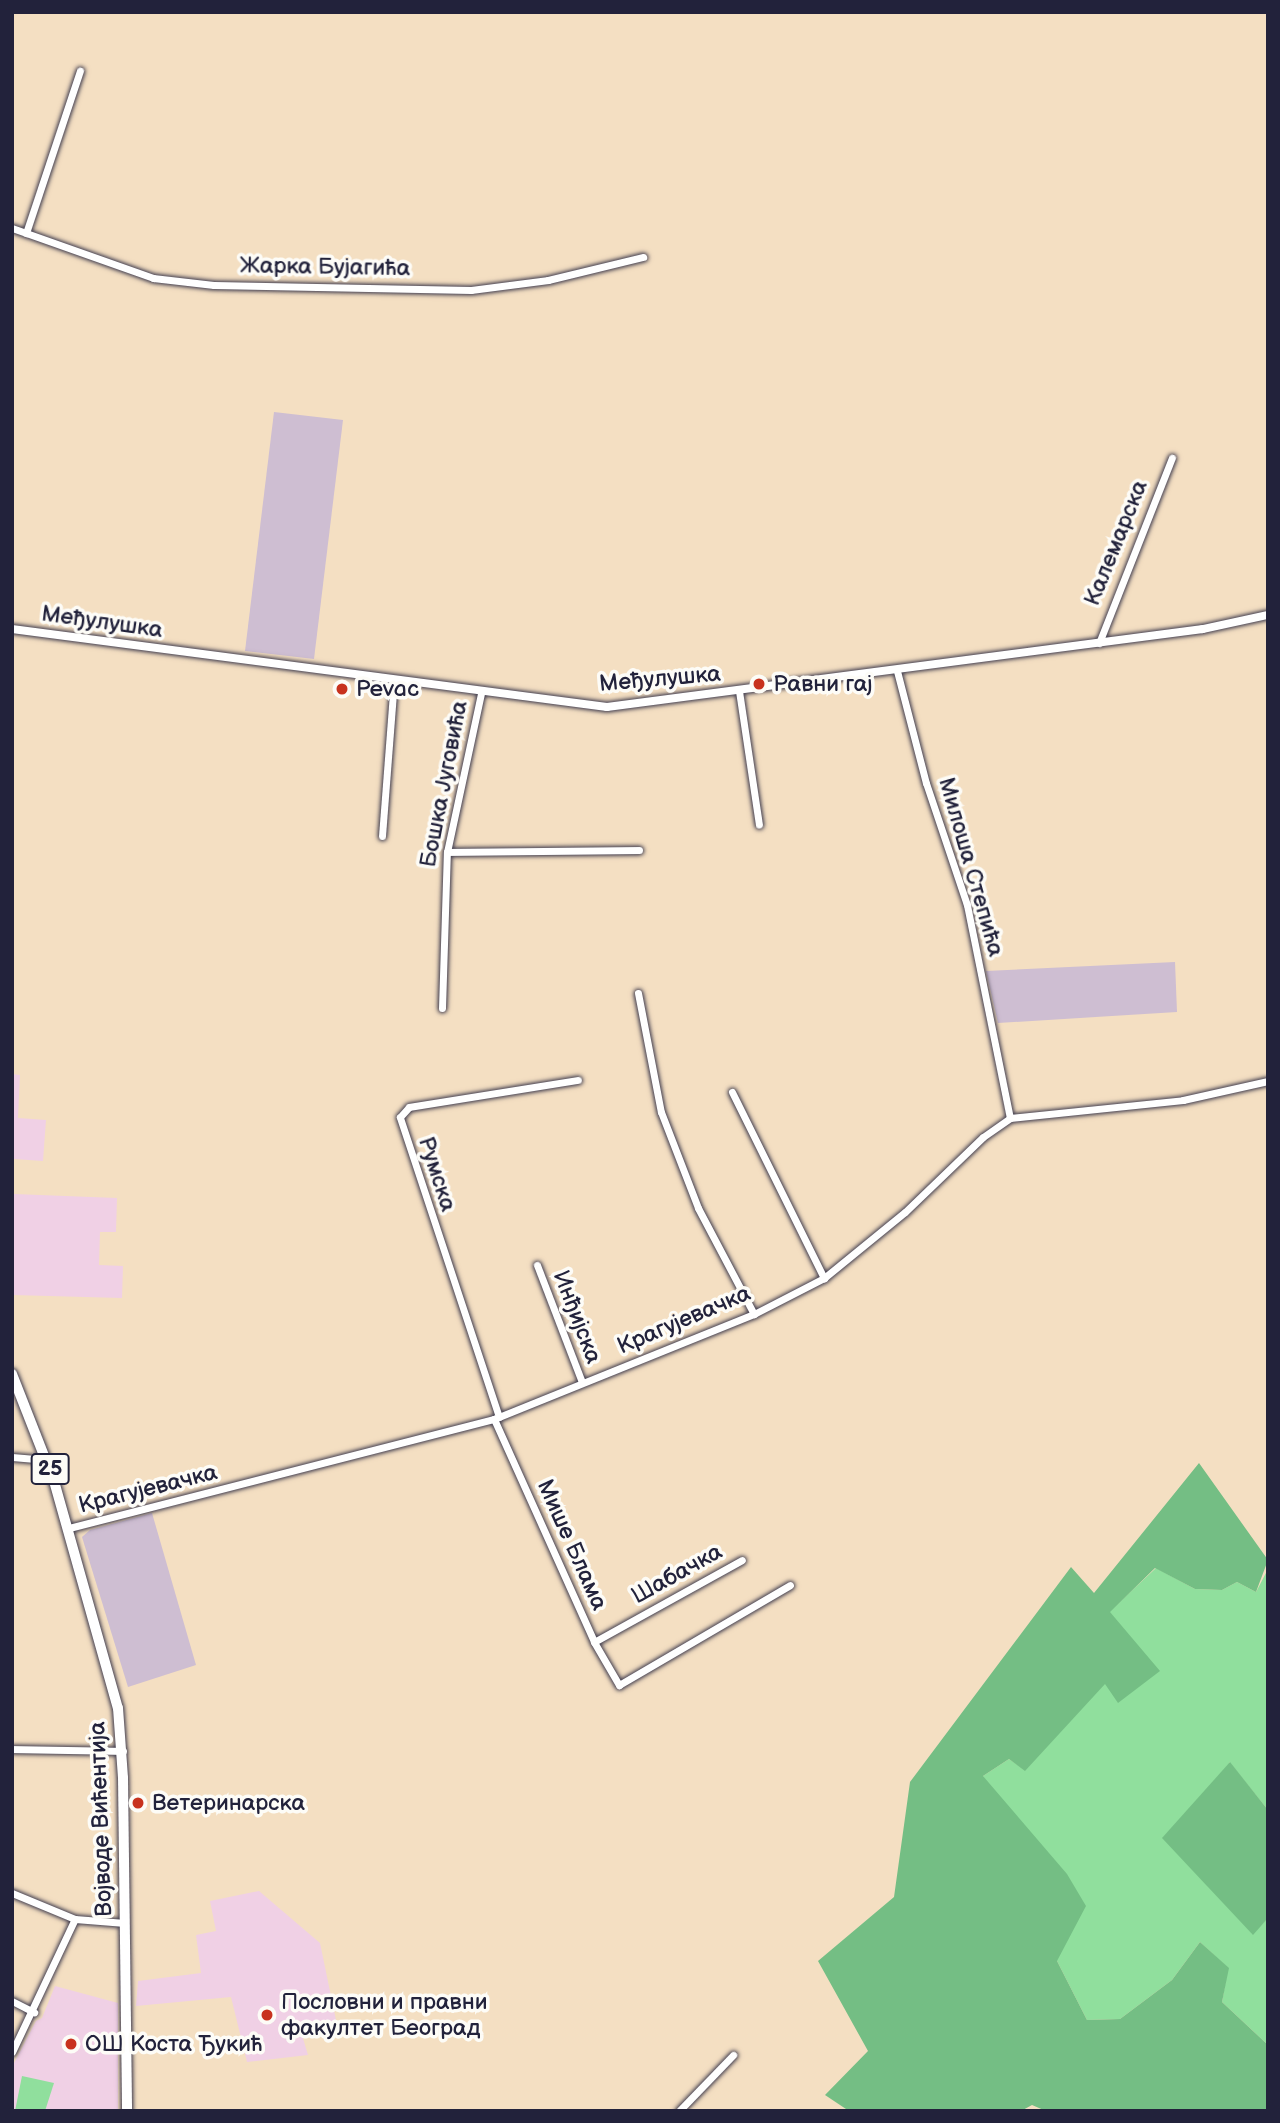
<!DOCTYPE html>
<meta charset="utf-8">
<style>
body{margin:0}
#map{position:relative;width:1280px;height:2123px;overflow:hidden;background:#f4dfc2;font-family:"Balsamiq Sans",sans-serif}
div>[style]{position:absolute}
.built>*{inset:0;background:#f0d0e5}
.industrial>*{inset:0;background:#cebed2}
.green>*{inset:0;background:#90df9d}
.forest>*{inset:0;background:#74be84}
.roads{filter:drop-shadow(0 0 2px #423e4f) drop-shadow(0 0 2px #423e4f)}
.minor>*{height:7px;margin:-3.5px;padding:0 3.5px;transform-origin:3.5px;border-radius:3.5px;background:#fff}
.tertiary>*{height:8px;margin:-4px;padding:0 4px;transform-origin:4px;border-radius:4px;background:#fff}
.primary>*{height:10px;margin:-5px;padding:0 5px;transform-origin:5px;border-radius:5px;background:#fff}
.dots>*{width:19px;height:19px;translate:-50% -50%;box-sizing:border-box;border:4px solid #fdfcf7;border-radius:50%}
span{translate:-50% -50%;white-space:nowrap;text-align:center;line-height:1.15;-webkit-text-stroke:7px #fdfcf7;paint-order:stroke}
.shield-label span{padding:2px 5px;background:#fdfcf7;border:2px solid;border-radius:5px;-webkit-text-stroke-width:0}
.shield-label{font-size:21px;color:#22223b;font-weight:700}
.street-label{font-size:23px;color:#22223b}
.poi-label{font-size:23px;color:#22223b}
.left{translate:0 -50%;text-align:left}
.frame{position:absolute;inset:0;border:14px solid #22223b;pointer-events:none}
</style>
<div id="map">
<div class="built">
<div style="clip-path:polygon(12px 1074px,20px 1075px,18px 1118px,46px 1120px,43px 1161px,14px 1159px,14px 1194px,117px 1198px,116px 1232px,100px 1232px,99px 1265px,123px 1266px,122px 1298px,12px 1295px)"></div>
<div style="clip-path:polygon(259px 1891px,320px 1943px,337px 2025px,302px 2035px,308px 2055px,247px 2062px,231px 1997px,136px 2006px,138px 1981px,201px 1973px,196px 1935px,216px 1931px,210px 1901px)"></div>
<div style="clip-path:polygon(55px 1986px,118px 2003px,118px 2111px,12px 2111px,12px 2067px,36px 2021px,42px 2018px)"></div>
</div>
<div class="industrial">
<div style="clip-path:polygon(274px 412px,343px 420px,314px 659px,245px 651px)"></div>
<div style="clip-path:polygon(1175px 962px,1177px 1012px,998px 1023px,986px 971px)"></div>
<div style="clip-path:polygon(152px 1513px,196px 1665px,128px 1687px,82px 1537px,90px 1530px)"></div>
</div>
<div class="green">
<div style="clip-path:polygon(1156px 1568px,1195px 1589px,1222px 1590px,1237px 1582px,1256px 1592px,1268px 1569px,1268px 1810px,1229px 1762px,1252px 1934px,1268px 1918px,1268px 2045px,1222px 2002px,1228px 1968px,1200px 1942px,1172px 1980px,1120px 2019px,1087px 2020px,1057px 1961px,983px 1776px,1009px 1759px,1025px 1770px,1105px 1683px,1159px 1671px,1109px 1612px)"></div>
<div style="clip-path:polygon(22px 2076px,54px 2083px,45px 2111px,15px 2111px)"></div>
</div>
<div class="forest">
<div style="clip-path:polygon(1199px 1463px,1268px 1560px,1256px 1592px,1237px 1582px,1222px 1590px,1195px 1589px,1155px 1568px,1110px 1612px,1160px 1671px,1118px 1703px,1105px 1684px,1025px 1771px,1009px 1759px,983px 1776px,1067px 1874px,1086px 1906px,1057px 1961px,1087px 2020px,1120px 2019px,1172px 1980px,1200px 1942px,1229px 1968px,1222px 2002px,1268px 2045px,1268px 2111px,1046px 2111px,1032px 2105px,1021px 2111px,849px 2111px,825px 2095px,868px 2051px,818px 1961px,894px 1897px,910px 1782px,1071px 1567px,1094px 1593px)"></div>
<div style="clip-path:polygon(1230px 1762px,1268px 1810px,1268px 1918px,1253px 1935px,1162px 1838px)"></div>
</div>
<div class="roads">
<div class="minor">
<div style="left:12px;top:228px;width:150px;rotate:19.5deg"></div>
<div style="left:153px;top:278px;width:61px;rotate:6.5deg"></div>
<div style="left:214px;top:285px;width:257px;rotate:1.1deg"></div>
<div style="left:471px;top:290px;width:78px;rotate:-7.4deg"></div>
<div style="left:548px;top:280px;width:98px;rotate:-13.6deg"></div>
<div style="left:26px;top:233px;width:171px;rotate:-71.6deg"></div>
<div style="left:1099px;top:643px;width:199px;rotate:-68.5deg"></div>
<div style="left:897px;top:671px;width:116px;rotate:75.5deg"></div>
<div style="left:926px;top:783px;width:129px;rotate:71.4deg"></div>
<div style="left:967px;top:905px;width:217px;rotate:78.6deg"></div>
<div style="left:739px;top:691px;width:135px;rotate:81.5deg"></div>
<div style="left:382px;top:836px;width:155px;rotate:-85.6deg"></div>
<div style="left:447px;top:852px;width:192px;rotate:-0.6deg"></div>
<div style="left:638px;top:993px;width:121px;rotate:79.1deg"></div>
<div style="left:661px;top:1112px;width:103px;rotate:68.9deg"></div>
<div style="left:698px;top:1208px;width:120px;rotate:62.2deg"></div>
<div style="left:442px;top:1008px;width:156px;rotate:-88.2deg"></div>
<div style="left:447px;top:852px;width:163px;rotate:-77.9deg"></div>
<div style="left:732px;top:1092px;width:208px;rotate:63.7deg"></div>
<div style="left:537px;top:1265px;width:125px;rotate:69deg"></div>
<div style="left:499px;top:1417px;width:316px;rotate:-108.3deg"></div>
<div style="left:400px;top:1117px;width:13px;rotate:-48deg"></div>
<div style="left:409px;top:1107px;width:171px;rotate:-9.1deg"></div>
<div style="left:494px;top:1419px;width:244px;rotate:65.8deg"></div>
<div style="left:594px;top:1642px;width:50px;rotate:59.8deg"></div>
<div style="left:619px;top:1685px;width:198px;rotate:-30.3deg"></div>
<div style="left:12px;top:1457px;width:35px;rotate:5deg"></div>
<div style="left:69px;top:1528px;width:439px;rotate:-14.4deg"></div>
<div style="left:494px;top:1419px;width:280px;rotate:-22deg"></div>
<div style="left:754px;top:1314px;width:79px;rotate:-27.2deg"></div>
<div style="left:824px;top:1278px;width:104px;rotate:-39.2deg"></div>
<div style="left:905px;top:1212px;width:108px;rotate:-43.9deg"></div>
<div style="left:983px;top:1137px;width:33px;rotate:-35deg"></div>
<div style="left:1010px;top:1118px;width:174px;rotate:-5.9deg"></div>
<div style="left:1183px;top:1100px;width:87px;rotate:-12.6deg"></div>
<div style="left:594px;top:1642px;width:169px;rotate:-29deg"></div>
<div style="left:12px;top:1749px;width:111px;rotate:1deg"></div>
<div style="left:12px;top:1893px;width:68px;rotate:22.4deg"></div>
<div style="left:75px;top:1919px;width:50px;rotate:4.6deg"></div>
<div style="left:12px;top:2001px;width:25px;rotate:27deg"></div>
<div style="left:12px;top:2052px;width:147px;rotate:-64.7deg"></div>
<div style="left:679px;top:2111px;width:78px;rotate:-46deg"></div>
</div>
<div class="tertiary">
<div style="left:12px;top:629px;width:600px;rotate:7.47deg"></div>
<div style="left:607px;top:707px;width:601px;rotate:-7.46deg"></div>
<div style="left:1203px;top:629px;width:66px;rotate:-12.2deg"></div>
</div>
<div class="primary">
<div style="left:12px;top:1374px;width:115px;rotate:68.6deg"></div>
<div style="left:54px;top:1481px;width:236px;rotate:74.3deg"></div>
<div style="left:118px;top:1708px;width:70px;rotate:85.9deg"></div>
<div style="left:123px;top:1778px;width:333px;rotate:89.3deg"></div>
</div>
</div>
<div class="dots">
<div style="left:759px;top:684px;background:#c8321e"></div>
<div style="left:342px;top:689px;background:#c8321e"></div>
<div style="left:138px;top:1803px;background:#c8321e"></div>
<div style="left:267px;top:2015px;background:#c8321e"></div>
<div style="left:71px;top:2044px;background:#c8321e"></div>
</div>
<div class="shield-label">
<span style="left:50px;top:1469px">25</span>
</div>
<div class="street-label">
<span style="left:325px;top:267px;rotate:1deg">Жарка Бујагића</span>
<span style="left:1116px;top:543px;rotate:-68deg">Калемарска</span>
<span style="left:102px;top:622px;rotate:8deg">Међулушка</span>
<span style="left:660px;top:679px;rotate:-5deg">Међулушка</span>
<span style="left:444px;top:784px;rotate:-79deg">Бошка Југовића</span>
<span style="left:971px;top:867px;rotate:74deg">Милоша Степића</span>
<span style="left:437px;top:1174px;rotate:72deg">Румска</span>
<span style="left:577px;top:1317px;rotate:69deg">Инђијска</span>
<span style="left:684px;top:1320px;rotate:-23deg">Крагујевачка</span>
<span style="left:148px;top:1489px;rotate:-14deg">Крагујевачка</span>
<span style="left:572px;top:1545px;rotate:66deg">Мише Блама</span>
<span style="left:677px;top:1574px;rotate:-29deg">Шабачка</span>
<span style="left:101px;top:1819px;rotate:-92deg">Војводе Вићентија</span>
</div>
<div class="poi-label">
<span class="left" style="left:773px;top:684px">Равни гај</span>
<span class="left" style="left:356px;top:689px">Pevac</span>
<span class="left" style="left:152px;top:1803px">Ветеринарска</span>
<span class="left" style="left:281px;top:2015px">Пословни и правни<br>факултет Београд</span>
<span class="left" style="left:85px;top:2044px">ОШ Коста Ђукић</span>
</div>
<div class="frame"></div>
</div>
